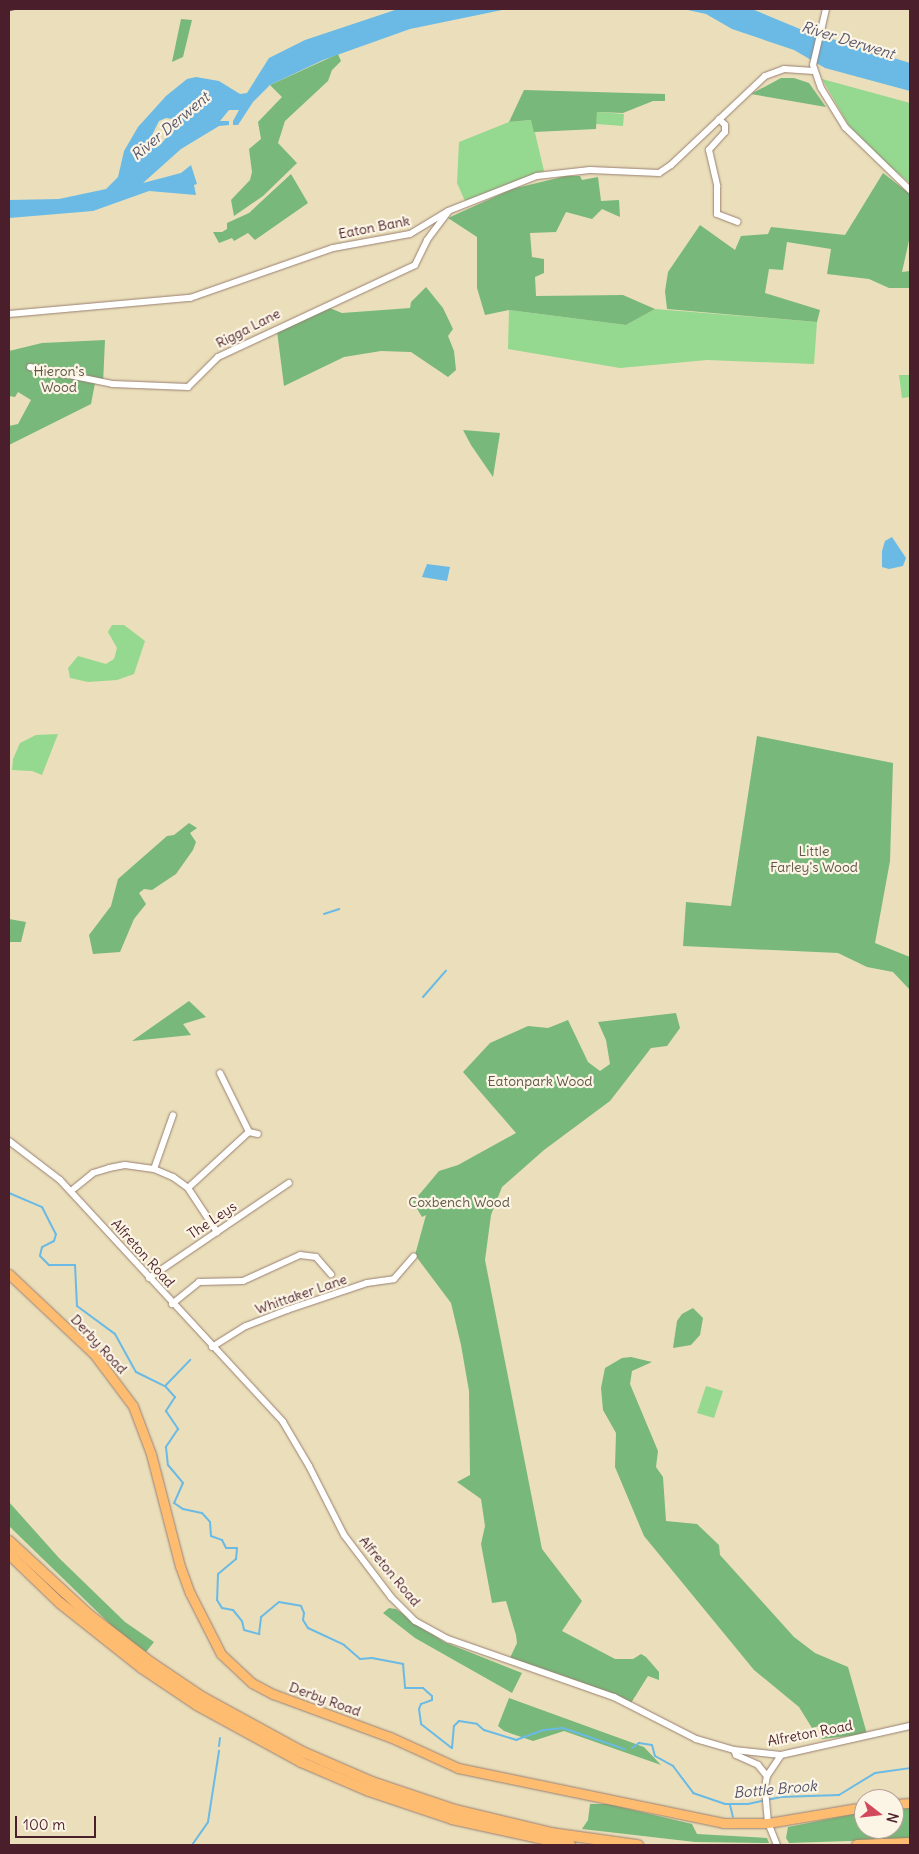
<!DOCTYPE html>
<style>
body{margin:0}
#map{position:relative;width:919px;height:1854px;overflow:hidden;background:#eadfba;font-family:Delius,sans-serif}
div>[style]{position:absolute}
.green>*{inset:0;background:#95d88f}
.forest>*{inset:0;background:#78b87a}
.water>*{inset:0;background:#6abae5}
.stream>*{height:2px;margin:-1px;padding:0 1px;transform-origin:1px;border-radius:1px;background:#6abae5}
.roads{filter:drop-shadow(0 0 1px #9a7f72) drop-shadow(0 0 1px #9a7f72)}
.minor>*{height:6px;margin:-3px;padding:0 3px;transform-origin:3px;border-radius:3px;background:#fff}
.major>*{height:9px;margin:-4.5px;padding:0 4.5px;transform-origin:4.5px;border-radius:4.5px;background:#febc71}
.highway>*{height:10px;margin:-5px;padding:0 5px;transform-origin:5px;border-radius:5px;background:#febc71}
.rail>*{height:2px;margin-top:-1px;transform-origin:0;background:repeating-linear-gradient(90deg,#4a1f2b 0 8px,transparent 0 12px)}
span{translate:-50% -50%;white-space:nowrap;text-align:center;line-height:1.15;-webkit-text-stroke:4.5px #fcf5e5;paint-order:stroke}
.street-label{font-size:14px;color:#4a1f2b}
.park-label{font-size:14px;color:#605649}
.water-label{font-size:15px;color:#55556c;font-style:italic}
.frame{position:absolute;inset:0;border:10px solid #4a1f2b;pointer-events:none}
.north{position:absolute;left:854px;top:1789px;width:50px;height:50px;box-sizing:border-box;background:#fcf5e5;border:1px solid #b59f9b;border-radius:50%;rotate:106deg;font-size:14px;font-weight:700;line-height:20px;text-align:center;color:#4a1f2b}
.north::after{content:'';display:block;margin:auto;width:18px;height:22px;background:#d1495b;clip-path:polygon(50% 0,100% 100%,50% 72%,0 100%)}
.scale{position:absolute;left:15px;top:1816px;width:81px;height:22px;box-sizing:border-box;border:2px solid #4a1f2b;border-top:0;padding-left:6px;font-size:15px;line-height:18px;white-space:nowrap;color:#4a1f2b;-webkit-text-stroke:4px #fcf5e5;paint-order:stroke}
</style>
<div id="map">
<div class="green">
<div style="clip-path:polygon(822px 79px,910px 103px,910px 183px,883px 161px,849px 126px)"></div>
<div style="clip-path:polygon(597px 112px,624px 114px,623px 126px,596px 124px)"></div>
<div style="clip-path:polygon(532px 120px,544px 171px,465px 201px,457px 183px,459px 142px,509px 122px)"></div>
<div style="clip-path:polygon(655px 309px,817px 322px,814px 364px,707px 360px,620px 368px,508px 349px,509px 310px,626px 325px)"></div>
<div style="clip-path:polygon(899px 375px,910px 375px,910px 397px,902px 398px)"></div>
<div style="clip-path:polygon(112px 625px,124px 625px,145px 641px,134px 674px,117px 680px,88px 682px,70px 678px,68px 668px,78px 656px,106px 664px,114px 659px,117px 648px,108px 632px)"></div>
<div style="clip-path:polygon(58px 734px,42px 775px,32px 771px,12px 770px,13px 759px,20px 743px,36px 735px)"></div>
<div style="clip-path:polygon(706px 1386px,723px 1391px,714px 1418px,697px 1413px)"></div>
</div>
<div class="forest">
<div style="clip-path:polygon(181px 19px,192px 20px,183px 57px,172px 62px)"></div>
<div style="clip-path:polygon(338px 54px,341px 61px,332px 70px,328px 81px,285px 121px,278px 143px,297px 163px,263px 196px,234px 216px,231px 200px,250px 180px,252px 172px,249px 149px,261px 139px,258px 122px,282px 97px,270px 85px)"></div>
<div style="clip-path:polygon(781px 78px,794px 78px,809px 83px,826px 107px,751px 94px)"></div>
<div style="clip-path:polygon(524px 90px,665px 94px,665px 101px,653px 101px,623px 113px,597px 112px,596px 129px,534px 132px,531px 120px,509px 122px)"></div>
<div style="clip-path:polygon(883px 173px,910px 194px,910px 236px,902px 272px,910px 271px,910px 288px,889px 288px,869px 279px,827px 274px,831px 249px,787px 242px,783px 270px,769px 269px,765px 293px,820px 310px,817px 322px,667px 309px,665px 291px,668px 272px,700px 225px,735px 250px,741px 236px,768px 234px,771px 227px,845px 235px)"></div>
<div style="clip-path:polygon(291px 174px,308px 203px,255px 240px,248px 233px,234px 241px,232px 238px,219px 243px,213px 232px,222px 232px,227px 229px,227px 223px,249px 213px)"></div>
<div style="clip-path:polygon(566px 176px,580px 176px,582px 180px,598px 177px,601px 201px,619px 200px,620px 217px,602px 209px,592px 219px,566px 212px,556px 232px,530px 233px,532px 257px,544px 259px,544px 273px,535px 277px,536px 296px,623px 295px,655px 309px,626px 325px,509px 310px,485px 315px,477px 288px,477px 237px,448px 218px,512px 189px)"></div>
<div style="clip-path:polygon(426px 287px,443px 308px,453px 329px,448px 336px,454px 351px,456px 370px,448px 377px,411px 352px,381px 351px,344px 357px,284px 386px,277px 331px,327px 307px,342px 313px,410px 308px,411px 302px)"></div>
<div style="clip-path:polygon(105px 340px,103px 384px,95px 383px,91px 404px,9px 445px,9px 426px,18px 424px,31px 400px,18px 392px,15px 397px,9px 396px,9px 351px,42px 343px)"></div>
<div style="clip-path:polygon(463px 430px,500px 433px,493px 477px,471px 445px)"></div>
<div style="clip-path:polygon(757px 736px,893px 763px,890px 861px,875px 943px,910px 957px,910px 990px,893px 972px,867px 967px,838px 953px,683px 946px,686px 902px,731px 906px)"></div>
<div style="clip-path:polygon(189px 823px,197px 828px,190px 833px,196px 842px,193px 850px,176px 874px,152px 890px,144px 889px,139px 893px,146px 904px,134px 919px,120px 952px,93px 954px,89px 935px,111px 906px,118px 879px,167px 836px,174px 835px)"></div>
<div style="clip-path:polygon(9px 919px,26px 922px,21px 942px,9px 942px)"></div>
<div style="clip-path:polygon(189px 1001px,206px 1017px,183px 1024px,191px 1035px,132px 1041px)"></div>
<div style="clip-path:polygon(676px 1013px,680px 1028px,667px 1046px,651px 1048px,610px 1101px,544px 1150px,502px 1187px,491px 1215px,485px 1260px,542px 1549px,582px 1601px,562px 1631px,615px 1659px,633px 1659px,641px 1654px,646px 1657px,659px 1672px,659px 1680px,648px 1676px,631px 1703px,510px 1658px,517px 1643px,516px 1635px,506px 1601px,492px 1603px,481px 1544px,485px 1526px,481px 1499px,457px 1482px,470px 1475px,469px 1391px,461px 1345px,451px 1303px,415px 1255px,426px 1215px,422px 1217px,413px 1202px,439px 1171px,458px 1165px,516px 1133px,463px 1072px,490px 1043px,528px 1026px,548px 1028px,568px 1020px,588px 1062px,600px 1071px,610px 1064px,606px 1040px,598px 1022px)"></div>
<div style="clip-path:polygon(693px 1308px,703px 1318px,700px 1335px,691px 1345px,673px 1348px,677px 1321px,682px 1314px)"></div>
<div style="clip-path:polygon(631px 1357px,652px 1362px,632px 1371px,630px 1384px,658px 1451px,656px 1467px,663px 1477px,666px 1521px,697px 1524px,719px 1545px,720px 1555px,794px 1637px,815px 1653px,848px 1667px,867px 1734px,822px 1739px,819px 1726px,812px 1728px,799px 1707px,754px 1670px,644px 1536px,615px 1467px,616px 1433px,603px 1410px,601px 1388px,605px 1368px,622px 1358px)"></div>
<div style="clip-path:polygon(9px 1502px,59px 1558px,125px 1622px,154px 1642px,146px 1652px,112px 1626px,9px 1526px)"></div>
<div style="clip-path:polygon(389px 1608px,396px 1609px,444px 1642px,522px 1673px,512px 1693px,415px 1638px,383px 1613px)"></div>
<div style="clip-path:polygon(509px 1698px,644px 1747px,661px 1765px,564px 1731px,533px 1741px,504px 1731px,498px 1726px)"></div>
<div style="clip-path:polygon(590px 1804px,608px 1804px,692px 1824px,697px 1834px,767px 1838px,769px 1843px,695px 1842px,582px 1829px,588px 1820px)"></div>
<div style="clip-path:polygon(910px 1808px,910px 1839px,789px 1843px,786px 1838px,788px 1827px,864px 1812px,864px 1829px,894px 1829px,894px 1809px)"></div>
</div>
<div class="water">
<div style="clip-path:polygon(evenodd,398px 9px,507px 9px,410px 29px,323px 60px,270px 85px,253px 102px,238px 125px,233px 125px,233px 121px,239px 110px,229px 110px,220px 121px,229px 121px,229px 125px,219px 126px,181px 149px,143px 183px,181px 173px,191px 165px,197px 184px,194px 185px,196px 195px,149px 191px,93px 211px,9px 218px,9px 200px,59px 199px,106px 189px,118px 177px,124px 151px,138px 127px,166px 96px,187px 79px,196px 77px,219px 81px,240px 94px,247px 93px,269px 58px,305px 40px,398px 9px,166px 118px,173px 119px,176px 127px,159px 146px,153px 147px,150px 139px,159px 121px,166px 118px)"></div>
<div style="clip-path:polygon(683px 9px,752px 9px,800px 29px,910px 63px,910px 91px,825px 68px,794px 50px,732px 29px,706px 14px)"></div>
<div style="clip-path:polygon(892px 537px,906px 558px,903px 566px,889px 569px,882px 567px,882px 551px,885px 541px)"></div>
<div style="clip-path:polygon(427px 564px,450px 567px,447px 581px,422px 577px)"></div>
</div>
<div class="stream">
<div style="left:324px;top:914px;width:16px;rotate:-18deg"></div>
<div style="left:423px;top:997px;width:35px;rotate:-49deg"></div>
<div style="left:9px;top:1193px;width:36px;rotate:23deg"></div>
<div style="left:42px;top:1207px;width:30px;rotate:63deg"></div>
<div style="left:56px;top:1234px;width:7px;rotate:106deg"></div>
<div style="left:54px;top:1241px;width:13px;rotate:153deg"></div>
<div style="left:42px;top:1247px;width:9px;rotate:103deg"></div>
<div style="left:40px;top:1256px;width:13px;rotate:45deg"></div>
<div style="left:49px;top:1265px;width:26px"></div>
<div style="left:75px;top:1265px;width:41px;rotate:87.2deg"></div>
<div style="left:77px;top:1306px;width:47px;rotate:36.4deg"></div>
<div style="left:115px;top:1334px;width:43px;rotate:61.1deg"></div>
<div style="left:136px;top:1372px;width:32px;rotate:26deg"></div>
<div style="left:165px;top:1386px;width:15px;rotate:48deg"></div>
<div style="left:175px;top:1397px;width:17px;rotate:123deg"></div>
<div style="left:166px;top:1411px;width:22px;rotate:56deg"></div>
<div style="left:178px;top:1429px;width:22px;rotate:124deg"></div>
<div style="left:166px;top:1447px;width:18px;rotate:84deg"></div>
<div style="left:168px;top:1465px;width:23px;rotate:50deg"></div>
<div style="left:183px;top:1483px;width:22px;rotate:114deg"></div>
<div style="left:174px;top:1503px;width:11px;rotate:34deg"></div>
<div style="left:183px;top:1509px;width:19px;rotate:12deg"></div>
<div style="left:202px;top:1513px;width:12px;rotate:48deg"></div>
<div style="left:210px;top:1522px;width:14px;rotate:86deg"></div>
<div style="left:211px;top:1536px;width:12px;rotate:20deg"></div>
<div style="left:222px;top:1540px;width:9px;rotate:63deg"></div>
<div style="left:226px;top:1548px;width:11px"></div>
<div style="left:237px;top:1548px;width:11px;rotate:95deg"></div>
<div style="left:236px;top:1559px;width:23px;rotate:140deg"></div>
<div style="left:218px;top:1574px;width:26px;rotate:92deg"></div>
<div style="left:217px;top:1600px;width:9px;rotate:58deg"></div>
<div style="left:222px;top:1608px;width:11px;rotate:10deg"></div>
<div style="left:233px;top:1610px;width:14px;rotate:51deg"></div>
<div style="left:242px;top:1621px;width:9px;rotate:77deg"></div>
<div style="left:244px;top:1630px;width:16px;rotate:15deg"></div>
<div style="left:259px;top:1634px;width:17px;rotate:-83deg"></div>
<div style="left:261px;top:1617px;width:23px;rotate:-40deg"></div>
<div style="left:279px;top:1602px;width:22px;rotate:10deg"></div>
<div style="left:301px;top:1606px;width:8px;rotate:67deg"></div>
<div style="left:304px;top:1613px;width:7px;rotate:98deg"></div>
<div style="left:303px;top:1620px;width:9px;rotate:58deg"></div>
<div style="left:308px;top:1628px;width:40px;rotate:25deg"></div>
<div style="left:344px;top:1645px;width:21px;rotate:41deg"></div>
<div style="left:360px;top:1659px;width:12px;rotate:-5deg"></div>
<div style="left:372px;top:1658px;width:32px;rotate:11deg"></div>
<div style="left:403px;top:1664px;width:24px;rotate:85deg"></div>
<div style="left:405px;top:1688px;width:18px"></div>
<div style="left:423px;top:1688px;width:12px;rotate:42deg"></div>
<div style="left:432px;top:1696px;width:4px;rotate:90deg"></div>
<div style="left:432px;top:1700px;width:12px;rotate:160deg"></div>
<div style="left:421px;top:1704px;width:5px;rotate:112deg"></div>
<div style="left:419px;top:1709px;width:15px;rotate:82deg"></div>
<div style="left:421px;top:1724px;width:39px;rotate:38deg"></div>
<div style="left:452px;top:1748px;width:22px;rotate:-85deg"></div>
<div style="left:454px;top:1726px;width:7px;rotate:-45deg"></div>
<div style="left:459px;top:1721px;width:18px;rotate:9deg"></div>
<div style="left:477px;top:1724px;width:9px;rotate:41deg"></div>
<div style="left:484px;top:1730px;width:34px;rotate:17deg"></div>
<div style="left:516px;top:1740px;width:30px;rotate:-20deg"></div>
<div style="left:544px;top:1730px;width:19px;rotate:-6deg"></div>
<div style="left:563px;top:1728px;width:65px;rotate:19deg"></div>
<div style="left:166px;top:1385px;width:35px;rotate:-46deg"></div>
<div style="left:219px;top:1746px;width:8px;rotate:-83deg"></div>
<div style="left:632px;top:1748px;width:9px;rotate:-36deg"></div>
<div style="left:639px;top:1743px;width:13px;rotate:9deg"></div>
<div style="left:652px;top:1745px;width:11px;rotate:75deg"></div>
<div style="left:655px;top:1756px;width:21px;rotate:29deg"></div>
<div style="left:673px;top:1766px;width:34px;rotate:53deg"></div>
<div style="left:693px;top:1793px;width:34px;rotate:19deg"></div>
<div style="left:725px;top:1804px;width:23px"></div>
<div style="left:748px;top:1804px;width:34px;rotate:-12deg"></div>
<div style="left:781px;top:1797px;width:58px;rotate:-2deg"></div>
<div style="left:839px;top:1795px;width:42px;rotate:-31.4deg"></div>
<div style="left:875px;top:1773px;width:35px;rotate:-8deg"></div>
<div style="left:730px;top:1805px;width:12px;rotate:76deg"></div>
<div style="left:192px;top:1845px;width:28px;rotate:-55deg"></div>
<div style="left:208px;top:1822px;width:72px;rotate:-81.2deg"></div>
</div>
<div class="roads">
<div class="minor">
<div style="left:826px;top:9px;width:57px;rotate:103.1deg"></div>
<div style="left:813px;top:65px;width:24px;rotate:71deg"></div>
<div style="left:821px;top:88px;width:46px;rotate:58.4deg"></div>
<div style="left:845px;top:127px;width:91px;rotate:44.1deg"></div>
<div style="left:719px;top:119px;width:8px;rotate:45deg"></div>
<div style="left:725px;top:125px;width:7px;rotate:90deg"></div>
<div style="left:725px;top:132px;width:24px;rotate:132deg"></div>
<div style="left:709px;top:150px;width:37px;rotate:77deg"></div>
<div style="left:717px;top:186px;width:28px;rotate:90deg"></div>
<div style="left:717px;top:214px;width:22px;rotate:21deg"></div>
<div style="left:9px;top:314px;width:182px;rotate:-5.1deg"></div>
<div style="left:190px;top:298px;width:151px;rotate:-19.3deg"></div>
<div style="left:333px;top:248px;width:78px;rotate:-10.3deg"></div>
<div style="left:410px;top:234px;width:44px;rotate:-31.2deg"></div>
<div style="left:448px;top:211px;width:96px;rotate:-21.5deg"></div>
<div style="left:537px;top:176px;width:53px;rotate:-6.5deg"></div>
<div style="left:590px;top:170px;width:69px;rotate:2.5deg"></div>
<div style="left:659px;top:173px;width:14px;rotate:-34deg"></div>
<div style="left:671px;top:165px;width:129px;rotate:-43.4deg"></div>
<div style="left:765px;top:76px;width:20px;rotate:-20deg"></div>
<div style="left:784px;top:69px;width:30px;rotate:4deg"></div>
<div style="left:30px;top:367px;width:85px;rotate:11.6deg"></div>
<div style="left:113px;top:384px;width:75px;rotate:2.3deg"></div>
<div style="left:188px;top:387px;width:42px;rotate:-45deg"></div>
<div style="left:218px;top:357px;width:217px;rotate:-25deg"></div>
<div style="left:415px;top:265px;width:28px;rotate:-64deg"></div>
<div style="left:427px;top:240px;width:35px;rotate:-53deg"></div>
<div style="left:220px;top:1073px;width:66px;rotate:63.8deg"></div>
<div style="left:9px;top:1141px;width:64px;rotate:37.4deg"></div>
<div style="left:60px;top:1180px;width:329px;rotate:47.3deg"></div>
<div style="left:283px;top:1422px;width:51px;rotate:59.4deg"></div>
<div style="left:309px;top:1466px;width:77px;rotate:63.1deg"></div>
<div style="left:344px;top:1535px;width:78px;rotate:52.8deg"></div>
<div style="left:391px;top:1597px;width:34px;rotate:45deg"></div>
<div style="left:415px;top:1621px;width:38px;rotate:29deg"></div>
<div style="left:448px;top:1639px;width:176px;rotate:19.3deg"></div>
<div style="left:614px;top:1697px;width:92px;rotate:27.1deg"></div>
<div style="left:696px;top:1739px;width:40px;rotate:16deg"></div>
<div style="left:734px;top:1750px;width:47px;rotate:6.1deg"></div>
<div style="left:781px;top:1755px;width:132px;rotate:-12.7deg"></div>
<div style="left:154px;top:1169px;width:57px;rotate:-70.6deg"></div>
<div style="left:188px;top:1188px;width:83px;rotate:-42.6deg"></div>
<div style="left:249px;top:1132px;width:9px;rotate:13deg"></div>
<div style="left:71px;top:1191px;width:28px;rotate:-39deg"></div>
<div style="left:93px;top:1173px;width:17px;rotate:-17deg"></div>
<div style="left:109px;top:1168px;width:16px;rotate:-11deg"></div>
<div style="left:125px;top:1165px;width:29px;rotate:8deg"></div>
<div style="left:154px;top:1169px;width:21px;rotate:23deg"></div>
<div style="left:173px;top:1177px;width:19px;rotate:36deg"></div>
<div style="left:188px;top:1188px;width:53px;rotate:56.6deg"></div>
<div style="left:149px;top:1278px;width:169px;rotate:-34.2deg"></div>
<div style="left:172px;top:1304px;width:35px;rotate:-39deg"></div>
<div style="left:199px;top:1282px;width:44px;rotate:-1.3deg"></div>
<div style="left:243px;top:1281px;width:63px;rotate:-24.5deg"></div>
<div style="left:300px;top:1255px;width:16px;rotate:7deg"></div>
<div style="left:316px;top:1257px;width:23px;rotate:49deg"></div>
<div style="left:212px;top:1347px;width:40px;rotate:-32deg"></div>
<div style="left:246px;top:1326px;width:44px;rotate:-21.3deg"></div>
<div style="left:287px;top:1310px;width:84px;rotate:-18.6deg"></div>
<div style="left:367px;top:1283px;width:27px;rotate:-8deg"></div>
<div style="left:394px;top:1279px;width:30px;rotate:-49deg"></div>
<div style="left:734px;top:1750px;width:5px;rotate:68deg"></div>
<div style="left:736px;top:1755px;width:24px;rotate:24deg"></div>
<div style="left:758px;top:1765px;width:14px;rotate:51deg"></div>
<div style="left:777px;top:1845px;width:24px;rotate:-112deg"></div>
<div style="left:768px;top:1823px;width:36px;rotate:-95deg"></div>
<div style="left:765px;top:1787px;width:11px;rotate:-80deg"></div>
<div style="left:767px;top:1776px;width:25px;rotate:-56deg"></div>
</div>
<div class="major">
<div style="left:9px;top:1274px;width:117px;rotate:43.3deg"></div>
<div style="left:94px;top:1354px;width:65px;rotate:53.1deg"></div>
<div style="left:133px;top:1406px;width:51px;rotate:69.4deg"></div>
<div style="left:151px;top:1454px;width:116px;rotate:75.5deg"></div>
<div style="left:180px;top:1566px;width:29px;rotate:70deg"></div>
<div style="left:190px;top:1593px;width:68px;rotate:63.1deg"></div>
<div style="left:221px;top:1654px;width:42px;rotate:43.1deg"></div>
<div style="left:252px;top:1683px;width:24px;rotate:28deg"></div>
<div style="left:273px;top:1694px;width:125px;rotate:20.2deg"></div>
<div style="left:390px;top:1737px;width:75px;rotate:24.5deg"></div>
<div style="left:458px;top:1768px;width:271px;rotate:11.7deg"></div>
<div style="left:723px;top:1823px;width:45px"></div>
<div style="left:768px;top:1823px;width:97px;rotate:-9.5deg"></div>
<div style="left:894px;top:1804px;width:16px;rotate:-4deg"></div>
</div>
<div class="highway">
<div style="left:9px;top:1541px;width:108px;rotate:42.7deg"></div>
<div style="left:88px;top:1614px;width:78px;rotate:37.7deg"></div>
<div style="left:150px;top:1662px;width:63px;rotate:33.9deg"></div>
<div style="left:202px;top:1697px;width:115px;rotate:28.6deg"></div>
<div style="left:303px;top:1752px;width:75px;rotate:23.5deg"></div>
<div style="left:372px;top:1782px;width:84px;rotate:18.6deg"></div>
<div style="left:452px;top:1809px;width:102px;rotate:13.6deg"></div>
<div style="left:551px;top:1833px;width:88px;rotate:7.9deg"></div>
<div style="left:9px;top:1554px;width:71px;rotate:43.9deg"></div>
<div style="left:60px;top:1603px;width:105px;rotate:38.4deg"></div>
<div style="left:142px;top:1668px;width:66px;rotate:33.9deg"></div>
<div style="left:197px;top:1705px;width:119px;rotate:28.7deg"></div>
<div style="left:301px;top:1762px;width:74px;rotate:23.1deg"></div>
<div style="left:369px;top:1791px;width:88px;rotate:18.6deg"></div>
<div style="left:452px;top:1819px;width:121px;rotate:12.4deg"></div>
<div style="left:857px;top:1845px;width:53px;rotate:-2.2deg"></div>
</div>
</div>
<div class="rail">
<div style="left:9px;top:10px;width:6px;rotate:-9deg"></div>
</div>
<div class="street-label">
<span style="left:374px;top:227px;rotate:-11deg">Eaton Bank</span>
<span style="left:248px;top:328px;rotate:-27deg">Rigga Lane</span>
<span style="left:212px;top:1220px;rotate:-34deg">The Leys</span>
<span style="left:143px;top:1253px;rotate:48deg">Alfreton Road</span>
<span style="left:301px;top:1294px;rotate:-19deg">Whittaker Lane</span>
<span style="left:99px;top:1344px;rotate:47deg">Derby Road</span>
<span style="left:390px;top:1571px;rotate:50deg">Alfreton Road</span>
<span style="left:325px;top:1699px;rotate:20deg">Derby Road</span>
<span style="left:810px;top:1733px;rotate:-11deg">Alfreton Road</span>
</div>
<div class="park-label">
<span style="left:59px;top:379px">Hieron's<br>Wood</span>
<span style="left:814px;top:859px">Little<br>Farley's Wood</span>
<span style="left:540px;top:1081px">Eatonpark Wood</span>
<span style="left:459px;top:1202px">Coxbench Wood</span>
</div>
<div class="water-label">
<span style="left:848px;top:40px;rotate:17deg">River Derwent</span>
<span style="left:170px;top:126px;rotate:-40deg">River Derwent</span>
<span style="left:775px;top:1789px;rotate:-5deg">Bottle Brook</span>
</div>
<div class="frame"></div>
<div class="north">N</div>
<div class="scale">100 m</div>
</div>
